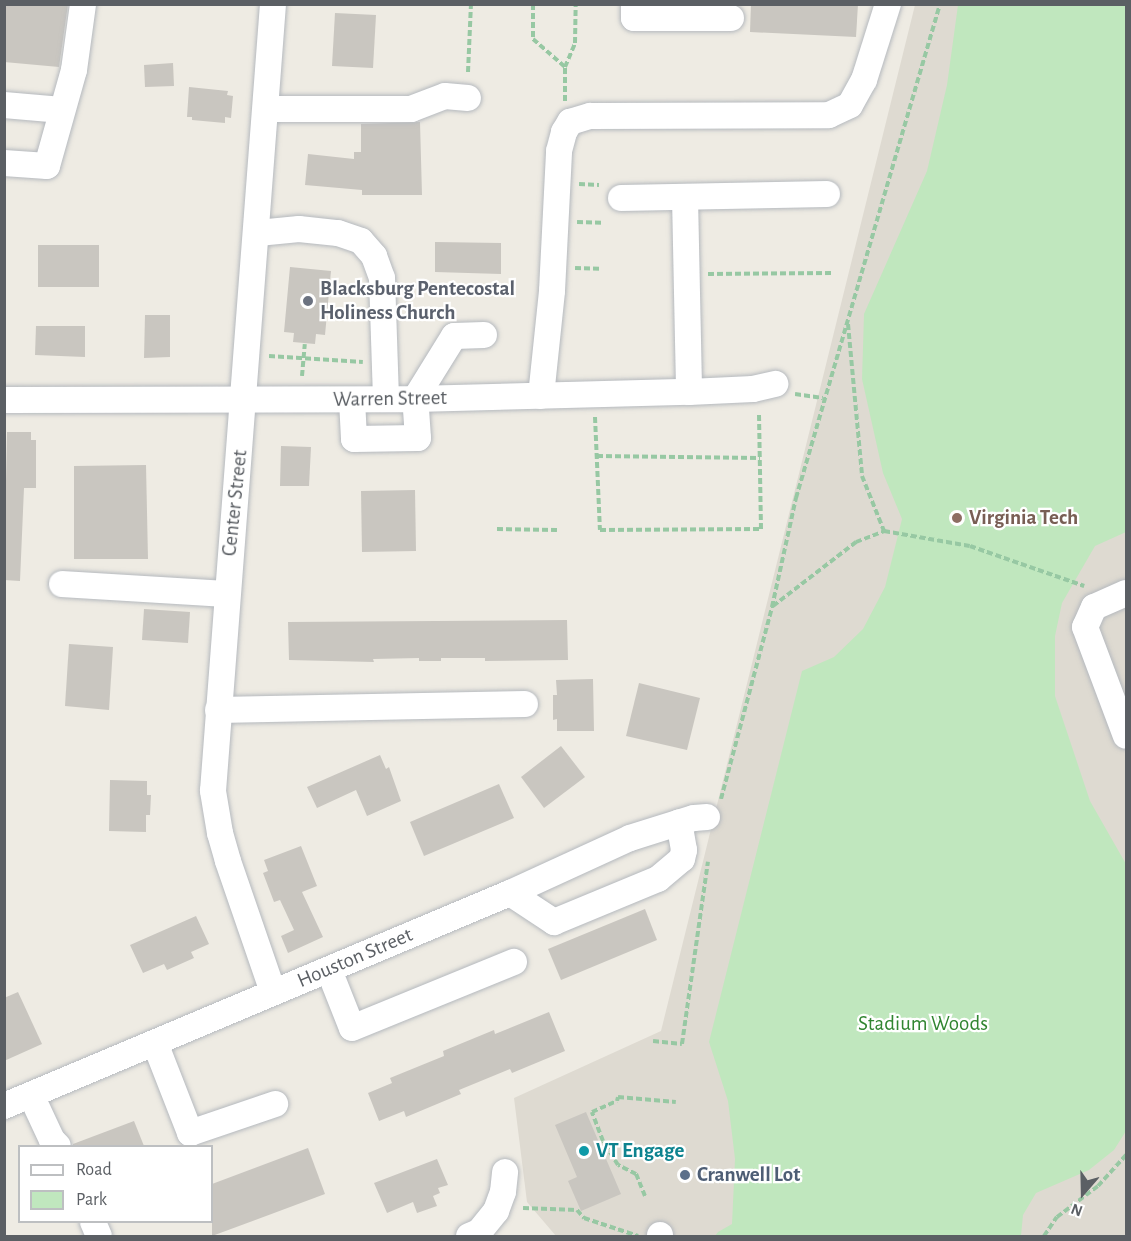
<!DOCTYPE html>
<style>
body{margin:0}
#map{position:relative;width:1131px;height:1241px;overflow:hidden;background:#eeebe3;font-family:"Alegreya Sans",sans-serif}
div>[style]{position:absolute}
.education>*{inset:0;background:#dedad1}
.green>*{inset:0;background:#c0e7be}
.building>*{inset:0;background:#c9c6c0}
.path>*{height:4px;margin-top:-2px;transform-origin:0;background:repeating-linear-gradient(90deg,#97c8a3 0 6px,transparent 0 9px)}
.roads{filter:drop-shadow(0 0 2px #b5b9be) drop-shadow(0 0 2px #b5b9be)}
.minor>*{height:26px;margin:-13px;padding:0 13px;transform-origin:13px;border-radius:13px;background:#fff}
.dots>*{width:16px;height:16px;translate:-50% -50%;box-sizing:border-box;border:3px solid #fff;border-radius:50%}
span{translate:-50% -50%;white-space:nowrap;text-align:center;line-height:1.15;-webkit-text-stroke:4.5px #fff;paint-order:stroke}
.worship-label{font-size:21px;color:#5b616d;font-weight:700}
.left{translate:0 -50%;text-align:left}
.street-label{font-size:21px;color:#5b5f64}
.education-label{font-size:21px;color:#785e54;font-weight:700}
.park-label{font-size:21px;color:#318531}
.culture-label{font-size:21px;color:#0d838f;font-weight:700}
.service-label{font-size:21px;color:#4e5e75;font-weight:700}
.frame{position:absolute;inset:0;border:6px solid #5b5f64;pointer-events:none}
.legend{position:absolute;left:18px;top:1145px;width:195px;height:78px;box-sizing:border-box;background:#fff;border:2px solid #bdbfc1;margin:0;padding:8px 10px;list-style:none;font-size:18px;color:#5b5f64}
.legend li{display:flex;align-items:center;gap:12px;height:30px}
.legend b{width:30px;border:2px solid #bdbfc1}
.north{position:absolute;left:1053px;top:1163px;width:60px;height:60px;-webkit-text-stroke:4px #fff;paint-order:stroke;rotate:200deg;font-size:16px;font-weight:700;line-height:24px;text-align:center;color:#5b5f64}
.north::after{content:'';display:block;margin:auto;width:21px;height:27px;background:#5b5f64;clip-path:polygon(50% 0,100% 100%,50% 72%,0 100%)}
</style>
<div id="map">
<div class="education">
<div style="clip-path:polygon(915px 5px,1126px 5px,1126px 1236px,556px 1236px,527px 1202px,514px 1098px,661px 1031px)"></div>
</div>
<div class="green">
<div style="clip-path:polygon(958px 5px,1126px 5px,1126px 532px,1095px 546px,1062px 603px,1055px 636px,1055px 696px,1090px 801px,1126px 864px,1126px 1131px,1114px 1150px,1089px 1170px,1036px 1193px,1023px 1215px,1021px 1236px,715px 1236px,718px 1232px,732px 1224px,735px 1159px,728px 1101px,709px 1042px,802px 671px,834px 657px,863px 629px,885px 587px,902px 519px,883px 473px,862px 379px,864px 314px,927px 171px,947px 85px)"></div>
</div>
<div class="building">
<div style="clip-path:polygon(4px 4px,68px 4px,59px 67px,4px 62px)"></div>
<div style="clip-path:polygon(751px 4px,858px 4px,856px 37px,750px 32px)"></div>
<div style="clip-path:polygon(335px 13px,376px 15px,373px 68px,332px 66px)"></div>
<div style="clip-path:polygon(173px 63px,174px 86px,145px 87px,144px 65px)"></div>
<div style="clip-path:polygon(189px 87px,228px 91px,227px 95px,233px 96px,231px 118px,225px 117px,225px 123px,192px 120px,192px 117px,187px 117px)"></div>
<div style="clip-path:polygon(420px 122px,422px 195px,362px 195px,362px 190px,305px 185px,308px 154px,354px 159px,354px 152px,361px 152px,361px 124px)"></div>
<div style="clip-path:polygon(435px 242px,501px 243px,501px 274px,435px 272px)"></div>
<div style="clip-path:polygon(38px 245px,99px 245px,99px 287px,38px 287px)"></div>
<div style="clip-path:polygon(290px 267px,331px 271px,325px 335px,316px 334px,315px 344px,293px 342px,294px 333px,284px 332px)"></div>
<div style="clip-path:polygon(145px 315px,170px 315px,170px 357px,144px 358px)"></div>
<div style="clip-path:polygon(36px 326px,85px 326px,85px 357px,35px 355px)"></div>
<div style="clip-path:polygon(7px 432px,31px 432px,31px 440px,36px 440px,36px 488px,24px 488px,20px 581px,4px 580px)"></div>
<div style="clip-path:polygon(281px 446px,311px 447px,309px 486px,280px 486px)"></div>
<div style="clip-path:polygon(146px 465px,148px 559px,74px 559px,74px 466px)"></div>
<div style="clip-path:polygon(415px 490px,416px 551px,362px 552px,361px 491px)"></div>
<div style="clip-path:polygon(144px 609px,190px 612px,188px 643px,142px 640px)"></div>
<div style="clip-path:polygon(567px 620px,568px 660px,485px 661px,485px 658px,441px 658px,441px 661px,419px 661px,419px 658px,373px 659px,374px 662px,289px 660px,288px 622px)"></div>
<div style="clip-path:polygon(69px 644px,113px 647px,109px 710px,65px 706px)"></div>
<div style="clip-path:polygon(593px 679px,594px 731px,557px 731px,557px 719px,553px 720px,553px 695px,557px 695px,556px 680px)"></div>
<div style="clip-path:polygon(639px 683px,700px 698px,687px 750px,626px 736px)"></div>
<div style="clip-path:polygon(561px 746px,585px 777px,544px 808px,521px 777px)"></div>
<div style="clip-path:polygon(380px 755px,386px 769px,389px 767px,401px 801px,367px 816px,356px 790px,317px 808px,307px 787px)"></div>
<div style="clip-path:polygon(110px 780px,147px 781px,147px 795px,151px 795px,150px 815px,146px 815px,146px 832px,109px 831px)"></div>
<div style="clip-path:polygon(499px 784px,514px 818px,424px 856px,410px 822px)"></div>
<div style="clip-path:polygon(301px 846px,317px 886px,302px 892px,323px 937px,288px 953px,281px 936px,294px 930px,280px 900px,274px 902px,263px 873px,268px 871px,264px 860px)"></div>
<div style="clip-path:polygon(645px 909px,657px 940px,561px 980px,548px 949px)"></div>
<div style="clip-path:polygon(196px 916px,209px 944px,191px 952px,194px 958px,167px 970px,164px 964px,143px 973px,130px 945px)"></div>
<div style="clip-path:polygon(18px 992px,42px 1044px,4px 1061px,4px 998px)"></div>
<div style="clip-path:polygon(549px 1012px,565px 1051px,512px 1073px,510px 1069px,459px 1090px,461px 1094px,406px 1117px,404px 1111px,379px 1121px,368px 1093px,392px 1083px,390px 1078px,444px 1056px,443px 1051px,494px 1030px,495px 1034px)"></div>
<div style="clip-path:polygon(586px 1112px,621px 1194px,581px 1211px,568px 1181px,577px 1177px,555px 1125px)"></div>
<div style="clip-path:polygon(134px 1121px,144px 1146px,73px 1146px,73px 1144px)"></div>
<div style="clip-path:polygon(308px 1148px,325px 1194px,212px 1236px,212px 1184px)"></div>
<div style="clip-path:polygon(437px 1159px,448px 1185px,438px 1188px,440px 1193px,433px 1196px,437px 1206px,417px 1213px,413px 1202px,387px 1213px,374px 1183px)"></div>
</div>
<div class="path">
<div style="left:533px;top:4px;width:35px;rotate:90deg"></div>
<div style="left:533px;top:39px;width:43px;rotate:41.2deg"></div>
<div style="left:468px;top:72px;width:68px;rotate:-87.5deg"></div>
<div style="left:565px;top:101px;width:34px;rotate:-90deg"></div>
<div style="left:565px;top:67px;width:26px;rotate:-67deg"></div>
<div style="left:575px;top:43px;width:39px;rotate:-89deg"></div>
<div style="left:579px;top:184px;width:20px;rotate:3deg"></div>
<div style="left:577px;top:222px;width:25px;rotate:2deg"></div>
<div style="left:575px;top:268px;width:25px;rotate:2deg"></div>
<div style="left:708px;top:274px;width:125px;rotate:-0.5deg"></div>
<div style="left:848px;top:324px;width:153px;rotate:84.7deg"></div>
<div style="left:862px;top:476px;width:59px;rotate:68.2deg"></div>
<div style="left:269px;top:356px;width:94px;rotate:3.7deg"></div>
<div style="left:302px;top:376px;width:32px;rotate:-85deg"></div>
<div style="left:795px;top:394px;width:28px;rotate:8deg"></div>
<div style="left:595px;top:417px;width:113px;rotate:87.5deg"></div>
<div style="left:600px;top:530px;width:161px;rotate:-0.4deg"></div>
<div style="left:761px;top:529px;width:117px;rotate:-91deg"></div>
<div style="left:597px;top:456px;width:163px;rotate:0.7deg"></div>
<div style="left:497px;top:529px;width:60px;rotate:1deg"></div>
<div style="left:773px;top:606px;width:105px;rotate:-37.6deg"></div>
<div style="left:856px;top:542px;width:30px;rotate:-21deg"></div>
<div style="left:884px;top:531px;width:87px;rotate:9.9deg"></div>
<div style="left:970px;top:546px;width:121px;rotate:19.3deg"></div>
<div style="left:721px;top:799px;width:199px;rotate:-75.1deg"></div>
<div style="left:772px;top:607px;width:112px;rotate:-77.6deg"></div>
<div style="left:796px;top:498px;width:515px;rotate:-73.75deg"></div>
<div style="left:653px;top:1041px;width:29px;rotate:6deg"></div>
<div style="left:682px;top:1044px;width:184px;rotate:-81.9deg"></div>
<div style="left:645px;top:1196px;width:24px;rotate:-112deg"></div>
<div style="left:636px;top:1174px;width:20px;rotate:-153deg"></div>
<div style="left:618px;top:1165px;width:28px;rotate:-122deg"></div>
<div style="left:603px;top:1141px;width:31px;rotate:-111deg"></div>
<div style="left:592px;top:1112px;width:27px;rotate:-24deg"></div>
<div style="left:617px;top:1101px;width:4px;rotate:-76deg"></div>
<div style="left:618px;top:1097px;width:58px;rotate:4.9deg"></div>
<div style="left:523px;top:1208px;width:54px;rotate:2.1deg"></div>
<div style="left:577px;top:1210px;width:11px;rotate:49deg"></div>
<div style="left:584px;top:1218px;width:57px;rotate:18.4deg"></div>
<div style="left:1044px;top:1236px;width:23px;rotate:-56deg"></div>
<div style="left:1057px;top:1217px;width:51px;rotate:-37.1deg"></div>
<div style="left:1098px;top:1186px;width:42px;rotate:-47.9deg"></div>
</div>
<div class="roads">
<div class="minor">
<div style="left:634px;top:4px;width:14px;rotate:90deg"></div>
<div style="left:634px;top:18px;width:97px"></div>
<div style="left:4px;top:105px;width:58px;rotate:4.9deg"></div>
<div style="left:266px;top:109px;width:145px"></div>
<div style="left:411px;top:109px;width:36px;rotate:-21deg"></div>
<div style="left:445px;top:96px;width:23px;rotate:5deg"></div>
<div style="left:4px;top:163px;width:43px;rotate:4deg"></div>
<div style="left:47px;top:166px;width:100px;rotate:-74.3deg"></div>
<div style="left:74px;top:70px;width:67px;rotate:-82.2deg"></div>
<div style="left:685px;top:197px;width:195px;rotate:88.8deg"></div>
<div style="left:621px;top:198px;width:206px;rotate:-1.1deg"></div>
<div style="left:258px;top:233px;width:41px;rotate:-5.6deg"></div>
<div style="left:299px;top:229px;width:39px;rotate:6deg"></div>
<div style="left:338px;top:233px;width:24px;rotate:19deg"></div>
<div style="left:361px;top:241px;width:20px;rotate:49deg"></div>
<div style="left:374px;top:256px;width:23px;rotate:70deg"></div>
<div style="left:382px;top:278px;width:121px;rotate:88.1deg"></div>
<div style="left:541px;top:396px;width:106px;rotate:-84deg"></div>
<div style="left:552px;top:291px;width:140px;rotate:-87.1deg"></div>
<div style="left:559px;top:151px;width:20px;rotate:-75deg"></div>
<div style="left:564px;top:132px;width:12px;rotate:-59deg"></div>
<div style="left:570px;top:122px;width:21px;rotate:-17deg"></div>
<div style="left:590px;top:116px;width:239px;rotate:-0.2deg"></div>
<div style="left:829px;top:115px;width:23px;rotate:-25deg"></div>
<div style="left:850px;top:105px;width:29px;rotate:-61deg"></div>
<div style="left:864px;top:80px;width:80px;rotate:-72.5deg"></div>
<div style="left:4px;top:400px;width:411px;rotate:-0.1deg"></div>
<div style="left:415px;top:399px;width:274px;rotate:-1.5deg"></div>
<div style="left:689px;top:392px;width:64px;rotate:-2.7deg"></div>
<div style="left:753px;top:389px;width:23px;rotate:-13deg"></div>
<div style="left:352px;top:400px;width:39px;rotate:87deg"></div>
<div style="left:354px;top:439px;width:64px;rotate:-0.9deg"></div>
<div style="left:418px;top:438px;width:39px;rotate:-94deg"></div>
<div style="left:415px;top:399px;width:74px;rotate:-58.2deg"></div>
<div style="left:454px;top:336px;width:30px;rotate:-2deg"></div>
<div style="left:62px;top:584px;width:164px;rotate:3.5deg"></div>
<div style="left:1126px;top:593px;width:35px;rotate:156deg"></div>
<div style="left:1094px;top:607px;width:22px;rotate:114deg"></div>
<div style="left:1085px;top:627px;width:116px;rotate:69.4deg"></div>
<div style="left:218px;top:710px;width:307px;rotate:-1.1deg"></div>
<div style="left:510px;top:893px;width:53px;rotate:33.4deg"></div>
<div style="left:554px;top:922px;width:113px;rotate:-22.5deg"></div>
<div style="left:658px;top:879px;width:31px;rotate:-40deg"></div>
<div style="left:682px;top:859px;width:9px;rotate:-77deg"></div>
<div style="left:684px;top:850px;width:28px;rotate:-100deg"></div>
<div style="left:329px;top:970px;width:62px;rotate:68.4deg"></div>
<div style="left:352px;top:1028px;width:175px;rotate:-22.2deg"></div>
<div style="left:273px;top:992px;width:139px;rotate:-109deg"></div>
<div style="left:228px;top:861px;width:29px;rotate:-106deg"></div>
<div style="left:220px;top:833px;width:43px;rotate:-99.5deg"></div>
<div style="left:213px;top:791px;width:789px;rotate:-85.64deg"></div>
<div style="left:155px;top:1043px;width:97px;rotate:68.7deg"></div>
<div style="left:190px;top:1133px;width:90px;rotate:-18.8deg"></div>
<div style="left:31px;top:1095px;width:50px;rotate:65deg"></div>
<div style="left:52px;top:1140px;width:8px;rotate:45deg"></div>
<div style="left:4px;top:1106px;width:549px;rotate:-22.83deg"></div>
<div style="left:510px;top:893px;width:132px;rotate:-24.6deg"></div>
<div style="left:630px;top:838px;width:67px;rotate:-17.4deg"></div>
<div style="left:694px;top:818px;width:13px;rotate:-4deg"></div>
<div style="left:93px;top:1222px;width:15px;rotate:67deg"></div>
<div style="left:469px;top:1236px;width:11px;rotate:-22deg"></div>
<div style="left:479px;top:1232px;width:27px;rotate:-51deg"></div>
<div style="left:496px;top:1211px;width:20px;rotate:-70deg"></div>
<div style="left:503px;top:1192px;width:20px;rotate:-84deg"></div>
<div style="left:660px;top:1236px;width:1px;rotate:-90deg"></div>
</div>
</div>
<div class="dots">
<div style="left:308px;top:301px;background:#6b7280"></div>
<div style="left:957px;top:518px;background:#8d6e63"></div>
<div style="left:584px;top:1151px;background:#0f9aa8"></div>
<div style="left:685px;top:1175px;background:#5c6f8a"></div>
</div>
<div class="worship-label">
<span class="left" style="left:320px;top:301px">Blacksburg Pentecostal<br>Holiness Church</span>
</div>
<div class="street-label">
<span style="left:390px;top:399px;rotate:-1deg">Warren Street</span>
<span style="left:235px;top:503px;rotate:-84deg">Center Street</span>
<span style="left:355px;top:958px;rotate:-23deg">Houston Street</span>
</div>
<div class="education-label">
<span class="left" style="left:969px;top:518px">Virginia Tech</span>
</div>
<div class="park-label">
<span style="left:923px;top:1024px">Stadium Woods</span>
</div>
<div class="culture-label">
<span class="left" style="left:596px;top:1151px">VT Engage</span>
</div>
<div class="service-label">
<span class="left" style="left:697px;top:1175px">Cranwell Lot</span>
</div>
<div class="frame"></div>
<ul class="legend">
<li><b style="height:8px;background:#fff"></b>Road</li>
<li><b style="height:16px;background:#c0e7be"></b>Park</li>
</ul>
<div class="north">N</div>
</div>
